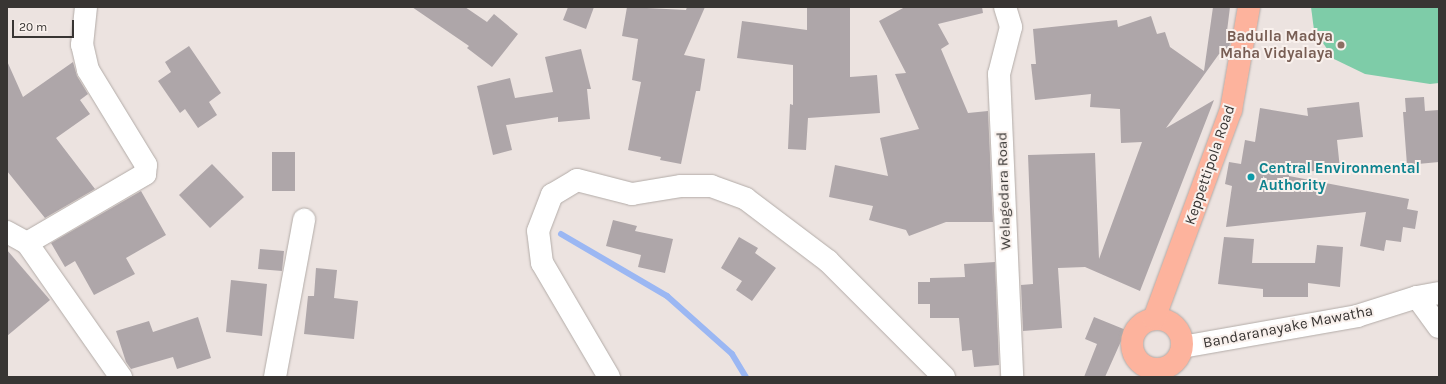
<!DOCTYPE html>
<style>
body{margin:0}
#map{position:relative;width:1446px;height:384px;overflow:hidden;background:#ece3e0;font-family:Karla,sans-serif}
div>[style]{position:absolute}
.green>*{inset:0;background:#7ecca8}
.stream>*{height:6px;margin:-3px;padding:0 3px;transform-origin:3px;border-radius:3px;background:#9bb7f3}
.building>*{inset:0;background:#aea6a9}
.roads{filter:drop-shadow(0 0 1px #b3aca8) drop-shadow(0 0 1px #b3aca8)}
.minor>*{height:22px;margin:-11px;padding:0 11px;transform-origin:11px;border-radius:11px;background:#fff}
.major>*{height:22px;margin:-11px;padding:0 11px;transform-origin:11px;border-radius:11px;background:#fdb39d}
.major>.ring{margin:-11px;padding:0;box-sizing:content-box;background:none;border:22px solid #fdb39d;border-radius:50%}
.dots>*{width:11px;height:11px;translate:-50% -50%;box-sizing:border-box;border:2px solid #f9f1ed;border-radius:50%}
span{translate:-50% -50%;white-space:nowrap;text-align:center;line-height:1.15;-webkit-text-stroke:4px #f9f1ed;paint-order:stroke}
.education-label{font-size:15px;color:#785e54;font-weight:700}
.right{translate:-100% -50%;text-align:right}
.street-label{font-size:15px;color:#383533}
.culture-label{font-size:15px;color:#0d838f;font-weight:700}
.left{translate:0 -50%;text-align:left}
.frame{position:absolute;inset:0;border:8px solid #383533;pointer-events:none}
.scale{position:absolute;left:12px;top:20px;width:62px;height:18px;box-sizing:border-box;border:2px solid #383533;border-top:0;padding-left:5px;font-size:12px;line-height:14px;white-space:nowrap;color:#383533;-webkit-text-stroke:3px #f9f1ed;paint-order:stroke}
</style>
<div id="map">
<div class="green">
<div style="clip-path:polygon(1311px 7px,1439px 7px,1439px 83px,1430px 84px,1365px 74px,1334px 59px,1314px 30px)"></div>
</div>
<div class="stream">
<div style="left:561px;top:234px;width:123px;rotate:30.3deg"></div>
<div style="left:667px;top:296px;width:87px;rotate:41.7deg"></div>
<div style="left:732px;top:354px;width:27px;rotate:59deg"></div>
</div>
<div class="building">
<div style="clip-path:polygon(412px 7px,465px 7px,487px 22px,494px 14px,518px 34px,492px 67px,467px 48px,469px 46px)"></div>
<div style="clip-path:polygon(568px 7px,594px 7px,586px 29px,563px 20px)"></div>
<div style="clip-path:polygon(627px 7px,686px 10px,687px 7px,705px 7px,684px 55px,705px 59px,700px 91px,696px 91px,681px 164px,660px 160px,661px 157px,628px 150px,641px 82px,632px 80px,638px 39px,622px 36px)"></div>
<div style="clip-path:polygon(807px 7px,850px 7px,850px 77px,877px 75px,880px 113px,808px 118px,806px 150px,788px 149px,790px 104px,793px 105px,793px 65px,737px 58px,742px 21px,807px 30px)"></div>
<div style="clip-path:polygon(905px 7px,982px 7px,983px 13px,938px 24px,949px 44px,941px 49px,968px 113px,988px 111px,993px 222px,946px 222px,909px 236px,906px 230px,869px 220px,873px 206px,829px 197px,835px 165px,888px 176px,880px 138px,919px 129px,895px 74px,906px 73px,879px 21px)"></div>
<div style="clip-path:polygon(1213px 7px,1230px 7px,1227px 31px,1232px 31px,1228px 55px,1219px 54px,1166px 128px,1214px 100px,1140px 291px,1085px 267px,1058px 268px,1062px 328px,1023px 331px,1021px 285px,1033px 284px,1028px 155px,1095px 153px,1099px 259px,1142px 142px,1121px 143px,1120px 109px,1090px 107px,1091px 94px,1035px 100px,1031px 64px,1036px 64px,1033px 29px,1117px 20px,1118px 27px,1151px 16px,1157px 34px,1165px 32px,1170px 47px,1204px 71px)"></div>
<div style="clip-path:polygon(189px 46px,221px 93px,209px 102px,217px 115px,198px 128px,185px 109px,180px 113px,158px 81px,171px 72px,165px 62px)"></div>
<div style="clip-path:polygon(581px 49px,591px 89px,587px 89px,590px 119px,558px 122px,558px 117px,506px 125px,512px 150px,493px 155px,477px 86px,510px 78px,515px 98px,553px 92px,545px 57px)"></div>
<div style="clip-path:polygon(7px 61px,23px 97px,73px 62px,77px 76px,88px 94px,80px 100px,90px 114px,56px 138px,95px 189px,45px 218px,7px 171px)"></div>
<div style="clip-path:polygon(1424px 97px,1425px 111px,1439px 110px,1439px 162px,1407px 165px,1403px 112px,1406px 112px,1405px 98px)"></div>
<div style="clip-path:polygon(1359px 102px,1363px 137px,1337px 140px,1340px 169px,1289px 173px,1289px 176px,1409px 199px,1407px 209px,1418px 211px,1415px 229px,1403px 227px,1401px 242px,1386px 240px,1384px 251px,1360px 246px,1366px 212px,1226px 227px,1232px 186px,1225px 184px,1229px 162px,1241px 164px,1245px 140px,1255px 142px,1260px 108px,1308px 116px,1307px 108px)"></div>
<div style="clip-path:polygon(272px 152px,295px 152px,295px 191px,272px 191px)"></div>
<div style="clip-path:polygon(212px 164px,244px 197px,210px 228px,179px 195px)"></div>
<div style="clip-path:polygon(141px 191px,166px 235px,126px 258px,135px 274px,94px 295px,75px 261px,65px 267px,51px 243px)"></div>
<div style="clip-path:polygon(613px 220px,637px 226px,635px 231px,673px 239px,665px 273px,638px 267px,641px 255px,606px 246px)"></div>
<div style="clip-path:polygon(739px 237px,758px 248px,755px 253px,776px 268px,752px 301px,736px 290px,742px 281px,721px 268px)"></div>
<div style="clip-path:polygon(1224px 237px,1254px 239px,1252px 263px,1315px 263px,1317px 245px,1343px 247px,1340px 287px,1308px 283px,1308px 297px,1263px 297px,1263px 289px,1218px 284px)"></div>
<div style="clip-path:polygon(260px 249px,284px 251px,282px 271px,258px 269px)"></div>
<div style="clip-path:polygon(7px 250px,50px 300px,7px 336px)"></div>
<div style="clip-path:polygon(995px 262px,999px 365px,974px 367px,972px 350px,962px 351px,959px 318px,930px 318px,930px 304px,918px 304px,918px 282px,930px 282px,930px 278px,965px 277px,964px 264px)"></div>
<div style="clip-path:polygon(316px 268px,337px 270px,334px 298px,358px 301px,354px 339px,304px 334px,308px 296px,314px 296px)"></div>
<div style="clip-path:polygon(231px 280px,267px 284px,262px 336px,226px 332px)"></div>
<div style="clip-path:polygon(198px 317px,211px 358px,177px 369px,173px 357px,131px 369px,126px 362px,116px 331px,149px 321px,153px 332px)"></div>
<div style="clip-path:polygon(1094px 317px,1126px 330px,1105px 377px,1084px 377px,1097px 344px,1085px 339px)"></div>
</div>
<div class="roads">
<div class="minor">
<div style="left:1005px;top:7px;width:21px;rotate:73deg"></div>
<div style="left:1011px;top:27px;width:49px;rotate:104.3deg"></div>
<div style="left:999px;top:74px;width:303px;rotate:87.5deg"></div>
<div style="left:7px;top:232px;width:23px;rotate:29deg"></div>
<div style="left:27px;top:243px;width:164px;rotate:55deg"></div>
<div style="left:27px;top:243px;width:137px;rotate:-30.3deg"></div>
<div style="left:145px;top:174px;width:9px;rotate:-84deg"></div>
<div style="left:146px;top:165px;width:111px;rotate:-121.4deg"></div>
<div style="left:88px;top:70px;width:26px;rotate:-103deg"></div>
<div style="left:82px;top:45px;width:38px;rotate:-84deg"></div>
<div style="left:1417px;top:297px;width:37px;rotate:54deg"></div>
<div style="left:1182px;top:347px;width:178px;rotate:-10deg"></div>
<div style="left:1357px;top:316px;width:63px;rotate:-17.6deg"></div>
<div style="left:1417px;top:297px;width:22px;rotate:-10deg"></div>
<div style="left:275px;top:377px;width:160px;rotate:-79.5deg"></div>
<div style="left:609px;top:377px;width:132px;rotate:-120.4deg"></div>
<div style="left:542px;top:263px;width:32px;rotate:-97deg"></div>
<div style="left:538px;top:231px;width:39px;rotate:-69deg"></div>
<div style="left:552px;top:195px;width:29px;rotate:-31deg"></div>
<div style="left:577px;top:180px;width:57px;rotate:14.3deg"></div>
<div style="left:632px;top:194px;width:50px;rotate:-9.3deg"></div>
<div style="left:681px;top:186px;width:30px"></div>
<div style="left:711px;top:186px;width:37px;rotate:20deg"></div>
<div style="left:746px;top:199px;width:103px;rotate:37.1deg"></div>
<div style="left:828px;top:261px;width:164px;rotate:45deg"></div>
</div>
<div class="major">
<div class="ring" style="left:1132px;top:319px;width:28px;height:28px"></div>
<div style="left:1154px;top:319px;width:223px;rotate:-69.8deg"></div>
<div style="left:1231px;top:110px;width:105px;rotate:-80.1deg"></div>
</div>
</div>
<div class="dots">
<div style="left:1341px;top:45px;background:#8d6e63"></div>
<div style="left:1251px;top:177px;background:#0f9aa8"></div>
</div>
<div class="education-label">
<span class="right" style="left:1333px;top:45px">Badulla Madya<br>Maha Vidyalaya</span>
</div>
<div class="street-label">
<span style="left:1210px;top:165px;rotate:-71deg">Keppettipola Road</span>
<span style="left:1004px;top:191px;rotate:-92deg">Welagedara Road</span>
<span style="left:1288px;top:327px;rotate:-11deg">Bandaranayake Mawatha</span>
</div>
<div class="culture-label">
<span class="left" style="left:1259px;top:177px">Central Environmental<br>Authority</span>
</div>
<div class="frame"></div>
<div class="scale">20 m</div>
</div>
